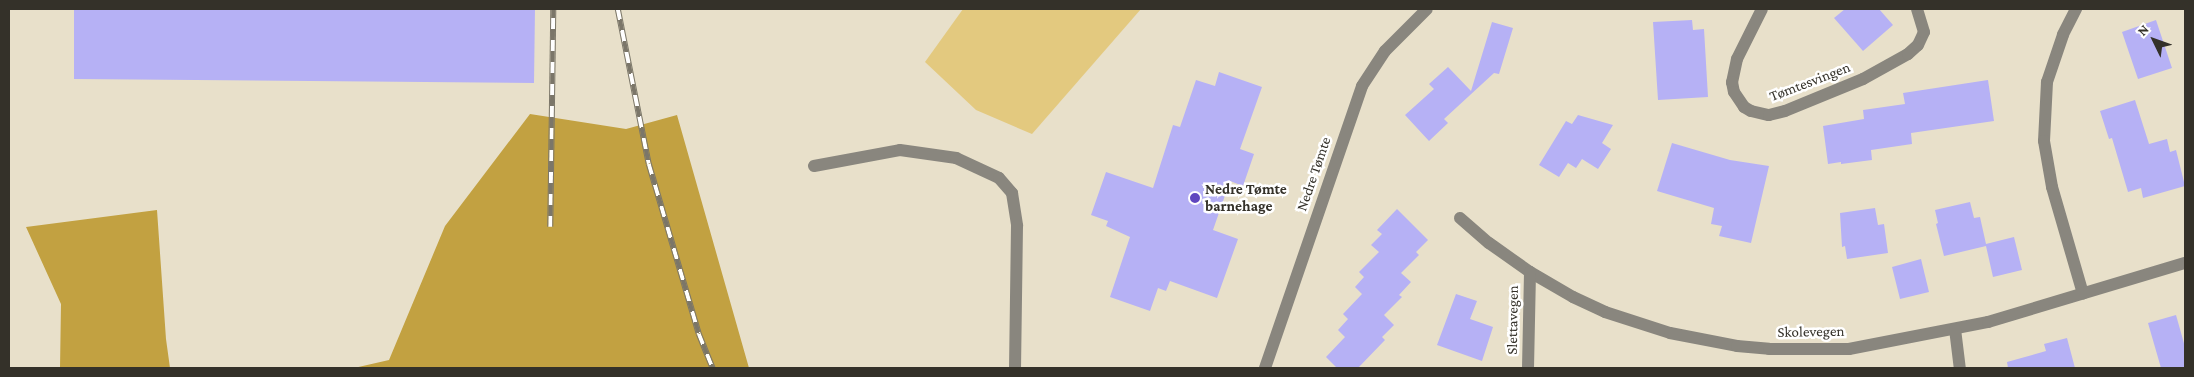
<!DOCTYPE html>
<meta charset="utf-8">
<style>
body{margin:0}
#map{position:relative;width:2194px;height:377px;overflow:hidden;background:#e8e0ca;font-family:"Crimson Pro",serif}
div>[style]{position:absolute}
.green>*{inset:0;background:#e3c97f}
.forest>*{inset:0;background:#c2a141}
.building>*{inset:0;background:#b6b1f5}
.minor>*{height:12px;margin:-6px;padding:0 6px;transform-origin:6px;border-radius:6px;background:#89867e}
.rail>*{height:5.5px;margin-top:-2.75px;transform-origin:0;background:repeating-linear-gradient(90deg,#fff 0 11px,#7b7669 0 22px);box-sizing:border-box;border-block:1px solid #7b7669}
.dots>*{width:14px;height:14px;translate:-50% -50%;box-sizing:border-box;border:2px solid #fff;border-radius:50%}
span{translate:-50% -50%;white-space:nowrap;text-align:center;line-height:1.15;-webkit-text-stroke:5px #fff;paint-order:stroke}
.street-label{font-size:15px;color:#343129}
.poi-label{font-size:15px;color:#343129;font-weight:700}
.left{translate:0 -50%;text-align:left}
.frame{position:absolute;inset:0;border:10px solid #343129;pointer-events:none}
.north{position:absolute;left:2129px;top:15px;width:50px;height:50px;-webkit-text-stroke:4px #fff;paint-order:stroke;rotate:312deg;font-size:14px;font-weight:700;line-height:20px;text-align:center;color:#343129}
.north::after{content:'';display:block;margin:auto;width:18px;height:22px;background:#343129;clip-path:polygon(50% 0,100% 100%,50% 72%,0 100%)}
</style>
<div id="map">
<div class="green">
<div style="clip-path:polygon(963px 9px,1141px 9px,1032px 134px,976px 110px,925px 62px)"></div>
</div>
<div class="forest">
<div style="clip-path:polygon(530px 114px,626px 129px,677px 115px,749px 368px,354px 368px,389px 360px,445px 226px)"></div>
<div style="clip-path:polygon(157px 210px,166px 339px,170px 368px,60px 368px,61px 304px,26px 227px)"></div>
</div>
<div class="building">
<div style="clip-path:polygon(74px 9px,535px 9px,534px 83px,74px 79px)"></div>
<div style="clip-path:polygon(1845px 9px,1879px 9px,1893px 25px,1863px 51px,1834px 18px)"></div>
<div style="clip-path:polygon(1692px 20px,1693px 30px,1704px 29px,1708px 97px,1658px 100px,1653px 22px)"></div>
<div style="clip-path:polygon(2156px 20px,2172px 68px,2138px 79px,2122px 32px)"></div>
<div style="clip-path:polygon(1492px 22px,1513px 28px,1499px 74px,1494px 73px,1444px 119px,1448px 123px,1429px 141px,1405px 115px,1434px 89px,1429px 84px,1448px 67px,1471px 91px)"></div>
<div style="clip-path:polygon(1219px 72px,1262px 87px,1240px 149px,1254px 154px,1243px 186px,1230px 181px,1213px 230px,1238px 239px,1217px 298px,1170px 281px,1166px 291px,1158px 288px,1150px 311px,1110px 297px,1130px 237px,1106px 226px,1108px 221px,1091px 215px,1106px 172px,1153px 188px,1173px 125px,1180px 127px,1196px 80px,1215px 86px)"></div>
<div style="clip-path:polygon(1988px 80px,1994px 121px,1911px 133px,1912px 144px,1871px 150px,1872px 160px,1841px 164px,1841px 162px,1828px 164px,1823px 126px,1864px 119px,1863px 110px,1905px 104px,1903px 93px)"></div>
<div style="clip-path:polygon(2135px 100px,2149px 144px,2167px 139px,2170px 152px,2176px 150px,2185px 186px,2143px 198px,2141px 188px,2128px 192px,2112px 138px,2109px 139px,2100px 111px)"></div>
<div style="clip-path:polygon(1578px 115px,1613px 125px,1602px 143px,1611px 149px,1598px 169px,1582px 159px,1576px 168px,1568px 163px,1559px 177px,1539px 165px,1566px 121px,1572px 124px)"></div>
<div style="clip-path:polygon(1672px 143px,1730px 160px,1769px 166px,1751px 243px,1719px 236px,1722px 226px,1711px 224px,1714px 208px,1657px 191px)"></div>
<div style="clip-path:polygon(1970px 202px,1974px 218px,1980px 217px,1986px 244px,2014px 237px,2022px 270px,1993px 277px,1986px 246px,1944px 256px,1936px 224px,1938px 223px,1935px 210px)"></div>
<div style="clip-path:polygon(1875px 208px,1878px 225px,1884px 224px,1888px 253px,1847px 259px,1845px 246px,1842px 247px,1840px 213px)"></div>
<div style="clip-path:polygon(1397px 209px,1428px 240px,1416px 252px,1419px 255px,1401px 273px,1411px 282px,1399px 295px,1402px 297px,1384px 315px,1394px 325px,1382px 337px,1385px 340px,1358px 368px,1337px 368px,1326px 357px,1345px 337px,1338px 330px,1348px 319px,1343px 314px,1362px 294px,1355px 287px,1364px 277px,1359px 272px,1379px 252px,1371px 245px,1382px 234px,1377px 230px)"></div>
<div style="clip-path:polygon(1921px 259px,1929px 292px,1900px 299px,1892px 267px)"></div>
<div style="clip-path:polygon(1456px 294px,1477px 301px,1470px 319px,1493px 327px,1482px 361px,1437px 345px)"></div>
<div style="clip-path:polygon(2176px 315px,2185px 347px,2185px 368px,2161px 368px,2148px 323px)"></div>
<div style="clip-path:polygon(2067px 338px,2075px 368px,2008px 368px,2007px 362px,2046px 351px,2044px 344px)"></div>
</div>
<div class="minor">
<div style="left:1762px;top:9px;width:56px;rotate:116.6deg"></div>
<div style="left:1737px;top:59px;width:24px;rotate:102deg"></div>
<div style="left:1732px;top:82px;width:10px;rotate:79deg"></div>
<div style="left:1734px;top:92px;width:18px;rotate:56deg"></div>
<div style="left:1744px;top:107px;width:8px;rotate:30deg"></div>
<div style="left:1751px;top:111px;width:18px;rotate:13deg"></div>
<div style="left:1769px;top:115px;width:16px;rotate:-14deg"></div>
<div style="left:1785px;top:111px;width:84px;rotate:-22.3deg"></div>
<div style="left:1863px;top:79px;width:51px;rotate:-29.1deg"></div>
<div style="left:1908px;top:54px;width:13px;rotate:-42deg"></div>
<div style="left:1918px;top:45px;width:14px;rotate:-65deg"></div>
<div style="left:1924px;top:32px;width:24px;rotate:-107deg"></div>
<div style="left:2076px;top:9px;width:29px;rotate:117deg"></div>
<div style="left:2063px;top:35px;width:50px;rotate:108.8deg"></div>
<div style="left:2047px;top:82px;width:59px;rotate:92.9deg"></div>
<div style="left:2044px;top:141px;width:47px;rotate:80.1deg"></div>
<div style="left:2052px;top:187px;width:111px;rotate:73.8deg"></div>
<div style="left:814px;top:166px;width:87px;rotate:-10.5deg"></div>
<div style="left:900px;top:150px;width:57px;rotate:8.1deg"></div>
<div style="left:956px;top:158px;width:47px;rotate:24.9deg"></div>
<div style="left:999px;top:178px;width:20px;rotate:49deg"></div>
<div style="left:1012px;top:193px;width:33px;rotate:81deg"></div>
<div style="left:1017px;top:226px;width:142px;rotate:90.8deg"></div>
<div style="left:1460px;top:218px;width:38px;rotate:41deg"></div>
<div style="left:1489px;top:243px;width:50px;rotate:35.3deg"></div>
<div style="left:1530px;top:272px;width:50px;rotate:30.2deg"></div>
<div style="left:1573px;top:297px;width:35px;rotate:25deg"></div>
<div style="left:1605px;top:312px;width:68px;rotate:17.9deg"></div>
<div style="left:1670px;top:333px;width:68px;rotate:11deg"></div>
<div style="left:1737px;top:346px;width:32px;rotate:5deg"></div>
<div style="left:1769px;top:349px;width:80px"></div>
<div style="left:1849px;top:349px;width:142px;rotate:-11deg"></div>
<div style="left:1988px;top:322px;width:206px;rotate:-16.7deg"></div>
<div style="left:1955px;top:329px;width:39px;rotate:83deg"></div>
<div style="left:1265px;top:368px;width:298px;rotate:-71deg"></div>
<div style="left:1362px;top:86px;width:42px;rotate:-56.7deg"></div>
<div style="left:1385px;top:51px;width:59px;rotate:-45deg"></div>
<div style="left:1528px;top:368px;width:96px;rotate:-88.8deg"></div>
</div>
<div class="rail">
<div style="left:618px;top:9px;width:158px;rotate:78.7deg"></div>
<div style="left:649px;top:164px;width:177px;rotate:73.6deg"></div>
<div style="left:699px;top:334px;width:37px;rotate:68deg"></div>
<div style="left:550px;top:227px;width:218px;rotate:-89.2deg"></div>
</div>
<div class="dots">
<div style="left:1195px;top:198px;background:#5f46bf"></div>
</div>
<div class="street-label">
<span style="left:1810px;top:82px;rotate:-21deg">Tømtesvingen</span>
<span style="left:1314px;top:174px;rotate:-71deg">Nedre Tømte</span>
<span style="left:1513px;top:320px;rotate:-89deg">Slettavegen</span>
<span style="left:1811px;top:332px;rotate:-1deg">Skolevegen</span>
</div>
<div class="poi-label">
<span class="left" style="left:1205px;top:198px">Nedre Tømte<br>barnehage</span>
</div>
<div class="frame"></div>
<div class="north">N</div>
</div>
